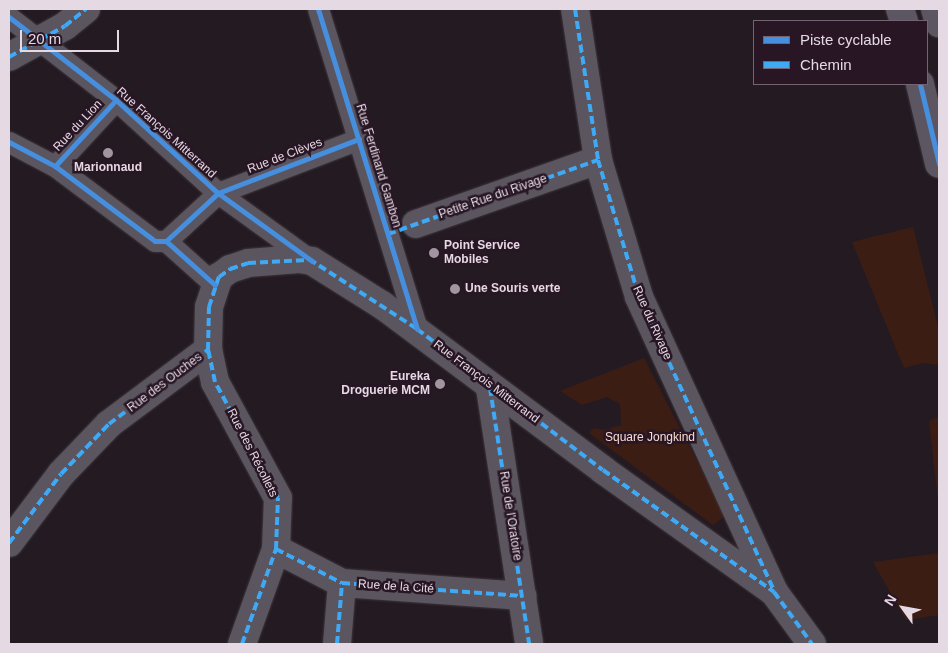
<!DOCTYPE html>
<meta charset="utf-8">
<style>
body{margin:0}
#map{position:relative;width:948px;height:653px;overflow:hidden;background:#241a22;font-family:Helvetica,sans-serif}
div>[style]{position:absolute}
.green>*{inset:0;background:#3c1d14}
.roads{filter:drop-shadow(0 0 1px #3e363c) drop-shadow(0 0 1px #3e363c)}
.pedestrian>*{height:21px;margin:-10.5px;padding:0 10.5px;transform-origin:10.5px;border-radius:10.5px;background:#5a555f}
.minor>*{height:28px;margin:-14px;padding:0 14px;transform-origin:14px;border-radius:14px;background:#5a555f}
.primary>*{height:28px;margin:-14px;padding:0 14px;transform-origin:14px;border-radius:14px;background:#5c5662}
.quiet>*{height:4px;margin-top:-2px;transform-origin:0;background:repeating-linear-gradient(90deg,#3fa9f5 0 8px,transparent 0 12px)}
.cycleway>*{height:5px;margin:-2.5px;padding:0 2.5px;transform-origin:2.5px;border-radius:2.5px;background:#468fdf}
.dots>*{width:14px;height:14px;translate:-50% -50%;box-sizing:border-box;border:2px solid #281625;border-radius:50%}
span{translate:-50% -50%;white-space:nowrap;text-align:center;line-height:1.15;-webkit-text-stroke:5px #281625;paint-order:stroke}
.street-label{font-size:12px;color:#e5d9e3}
.poi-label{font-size:12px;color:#e5d9e3;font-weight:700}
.left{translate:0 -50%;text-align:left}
.right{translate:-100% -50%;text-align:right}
.park-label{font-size:12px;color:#f9dacf}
.frame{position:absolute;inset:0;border:10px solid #e5d9e3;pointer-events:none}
.legend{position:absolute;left:753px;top:20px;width:175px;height:65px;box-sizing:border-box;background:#281625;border:1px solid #746471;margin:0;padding:6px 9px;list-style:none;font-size:15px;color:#e5d9e3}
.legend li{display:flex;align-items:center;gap:10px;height:25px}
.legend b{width:25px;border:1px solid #746471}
.north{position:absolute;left:878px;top:583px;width:50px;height:50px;-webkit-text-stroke:4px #281625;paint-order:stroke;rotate:302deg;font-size:14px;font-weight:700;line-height:20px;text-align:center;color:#e5d9e3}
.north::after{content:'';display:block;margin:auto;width:18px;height:22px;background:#e5d9e3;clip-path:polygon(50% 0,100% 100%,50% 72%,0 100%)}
.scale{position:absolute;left:20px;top:30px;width:99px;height:22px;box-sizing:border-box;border:2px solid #e5d9e3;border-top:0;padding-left:6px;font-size:15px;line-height:18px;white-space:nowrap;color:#e5d9e3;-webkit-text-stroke:4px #281625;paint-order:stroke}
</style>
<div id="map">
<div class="green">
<div style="clip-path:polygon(913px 227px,939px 331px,939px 365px,923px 363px,904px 368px,852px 242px)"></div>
<div style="clip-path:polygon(644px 358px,725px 516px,713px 525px,589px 433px,594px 428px,604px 430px,621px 425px,620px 404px,607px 397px,582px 405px,560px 391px)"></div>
<div style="clip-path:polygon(939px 417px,939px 509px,929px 421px)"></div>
<div style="clip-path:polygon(939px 553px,939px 615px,906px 620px,873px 562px)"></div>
</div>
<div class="roads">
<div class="pedestrian">
<div style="left:318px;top:9px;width:335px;rotate:72.8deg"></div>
<div style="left:9px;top:17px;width:135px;rotate:37.8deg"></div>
<div style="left:116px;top:100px;width:138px;rotate:42.4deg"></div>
<div style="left:218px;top:193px;width:116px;rotate:35.9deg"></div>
<div style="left:9px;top:142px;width:52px;rotate:27.6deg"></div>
<div style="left:55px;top:166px;width:125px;rotate:36.9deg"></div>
<div style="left:155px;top:241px;width:11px"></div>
<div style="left:55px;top:166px;width:90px;rotate:-47.3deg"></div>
<div style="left:215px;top:285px;width:66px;rotate:-138.1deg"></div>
<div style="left:166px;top:241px;width:71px;rotate:-42.7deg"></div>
<div style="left:218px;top:193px;width:151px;rotate:-21deg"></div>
</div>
<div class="minor">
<div style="left:575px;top:9px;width:153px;rotate:81.3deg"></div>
<div style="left:598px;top:160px;width:143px;rotate:73.3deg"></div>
<div style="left:639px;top:297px;width:324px;rotate:65.4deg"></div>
<div style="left:9px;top:57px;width:64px;rotate:-29deg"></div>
<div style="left:65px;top:26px;width:27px;rotate:-39deg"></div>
<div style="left:416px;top:224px;width:193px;rotate:-19.4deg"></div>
<div style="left:490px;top:388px;width:259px;rotate:81.3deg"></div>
<div style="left:9px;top:543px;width:86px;rotate:-53deg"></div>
<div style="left:61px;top:474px;width:69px;rotate:-46.2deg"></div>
<div style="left:109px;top:424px;width:124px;rotate:-36.8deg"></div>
<div style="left:276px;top:549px;width:74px;rotate:27.3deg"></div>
<div style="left:342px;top:583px;width:181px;rotate:4.1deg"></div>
<div style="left:242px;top:644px;width:101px;rotate:-70.3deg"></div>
<div style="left:276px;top:549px;width:51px;rotate:-87.8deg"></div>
<div style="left:278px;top:498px;width:132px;rotate:-118.5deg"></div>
<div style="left:215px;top:382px;width:33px;rotate:-102deg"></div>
<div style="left:208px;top:350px;width:43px;rotate:-88.7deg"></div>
<div style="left:209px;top:307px;width:32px;rotate:-72deg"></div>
<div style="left:219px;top:277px;width:14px;rotate:-36deg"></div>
<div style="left:230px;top:269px;width:19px;rotate:-18deg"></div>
<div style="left:248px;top:263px;width:51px;rotate:-4.5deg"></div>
<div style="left:299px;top:259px;width:13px;rotate:9deg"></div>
<div style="left:312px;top:261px;width:83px;rotate:32.2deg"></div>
<div style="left:382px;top:305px;width:276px;rotate:36.7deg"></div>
<div style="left:603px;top:470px;width:210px;rotate:35.5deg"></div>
<div style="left:774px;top:592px;width:64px;rotate:53.8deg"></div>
<div style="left:337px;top:644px;width:61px;rotate:-85.3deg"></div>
</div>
<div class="primary">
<div style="left:900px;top:9px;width:13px;rotate:72deg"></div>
<div style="left:935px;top:9px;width:15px;rotate:74deg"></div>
<div style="left:920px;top:84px;width:82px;rotate:76.6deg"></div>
</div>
</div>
<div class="quiet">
<div style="left:575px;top:9px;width:153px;rotate:81.3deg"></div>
<div style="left:598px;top:160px;width:143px;rotate:73.3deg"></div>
<div style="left:639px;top:297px;width:324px;rotate:65.3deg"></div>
<div style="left:9px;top:57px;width:64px;rotate:-29deg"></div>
<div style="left:65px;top:26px;width:27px;rotate:-39deg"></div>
<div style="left:388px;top:234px;width:223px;rotate:-19.4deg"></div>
<div style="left:309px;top:259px;width:129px;rotate:32.9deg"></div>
<div style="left:417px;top:329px;width:233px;rotate:37.2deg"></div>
<div style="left:603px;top:470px;width:210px;rotate:35.5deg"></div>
<div style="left:774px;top:592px;width:64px;rotate:53.8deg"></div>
<div style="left:490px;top:388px;width:259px;rotate:81.3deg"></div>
<div style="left:9px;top:543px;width:86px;rotate:-53deg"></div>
<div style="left:61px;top:474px;width:69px;rotate:-46.2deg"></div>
<div style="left:109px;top:424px;width:124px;rotate:-36.8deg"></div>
<div style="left:276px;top:549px;width:74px;rotate:27.3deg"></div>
<div style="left:342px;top:583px;width:181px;rotate:4.1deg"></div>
<div style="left:242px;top:644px;width:101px;rotate:-70.3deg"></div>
<div style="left:276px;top:549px;width:51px;rotate:-87.8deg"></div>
<div style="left:278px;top:498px;width:132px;rotate:-118.5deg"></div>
<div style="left:215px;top:382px;width:33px;rotate:-102deg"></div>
<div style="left:208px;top:350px;width:43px;rotate:-88.7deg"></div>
<div style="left:209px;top:307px;width:32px;rotate:-72deg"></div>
<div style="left:219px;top:277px;width:14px;rotate:-36deg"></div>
<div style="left:230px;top:269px;width:19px;rotate:-18deg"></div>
<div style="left:248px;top:263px;width:59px;rotate:-2.9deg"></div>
<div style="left:337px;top:644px;width:61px;rotate:-85.3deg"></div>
</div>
<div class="cycleway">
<div style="left:318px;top:9px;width:335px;rotate:72.8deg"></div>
<div style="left:9px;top:17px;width:135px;rotate:37.8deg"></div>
<div style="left:116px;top:100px;width:138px;rotate:42.4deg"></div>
<div style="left:218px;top:193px;width:116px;rotate:35.9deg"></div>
<div style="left:920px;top:84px;width:82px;rotate:76.6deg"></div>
<div style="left:9px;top:142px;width:52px;rotate:27.6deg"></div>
<div style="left:55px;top:166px;width:125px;rotate:36.9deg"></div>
<div style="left:155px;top:241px;width:11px"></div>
<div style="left:55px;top:166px;width:90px;rotate:-47.3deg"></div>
<div style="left:215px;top:285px;width:66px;rotate:-138.1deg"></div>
<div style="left:166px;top:241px;width:71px;rotate:-42.7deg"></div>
<div style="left:218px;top:193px;width:151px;rotate:-21deg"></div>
</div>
<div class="dots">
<div style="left:108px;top:153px;background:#a1969f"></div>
<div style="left:434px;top:253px;background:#a1969f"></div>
<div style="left:455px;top:289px;background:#a1969f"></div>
<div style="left:440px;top:384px;background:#a1969f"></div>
</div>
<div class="street-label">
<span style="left:78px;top:126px;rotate:-47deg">Rue du Lion</span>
<span style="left:166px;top:133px;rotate:42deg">Rue François Mitterrand</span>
<span style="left:285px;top:156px;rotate:-21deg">Rue de Clèves</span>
<span style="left:378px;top:166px;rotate:73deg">Rue Ferdinand Gambon</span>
<span style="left:493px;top:197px;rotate:-19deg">Petite Rue du Rivage</span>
<span style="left:652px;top:323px;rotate:66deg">Rue du Rivage</span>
<span style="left:486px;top:382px;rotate:37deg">Rue François Mitterrand</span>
<span style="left:165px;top:383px;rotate:-37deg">Rue des Ouches</span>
<span style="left:252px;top:453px;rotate:63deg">Rue des Récollets</span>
<span style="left:510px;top:516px;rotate:81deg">Rue de l'Oratoire</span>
<span style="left:396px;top:587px;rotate:4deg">Rue de la Cité</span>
</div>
<div class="poi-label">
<span style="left:108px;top:168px">Marionnaud</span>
<span class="left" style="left:444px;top:253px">Point Service<br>Mobiles</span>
<span class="left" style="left:465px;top:289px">Une Souris verte</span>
<span class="right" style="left:430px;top:384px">Eureka<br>Droguerie MCM</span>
</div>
<div class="park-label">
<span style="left:650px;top:438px">Square Jongkind</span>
</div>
<div class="frame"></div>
<ul class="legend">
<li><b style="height:6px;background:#468fdf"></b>Piste cyclable</li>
<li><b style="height:6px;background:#3fa9f5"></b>Chemin</li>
</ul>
<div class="north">N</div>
<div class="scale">20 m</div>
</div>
